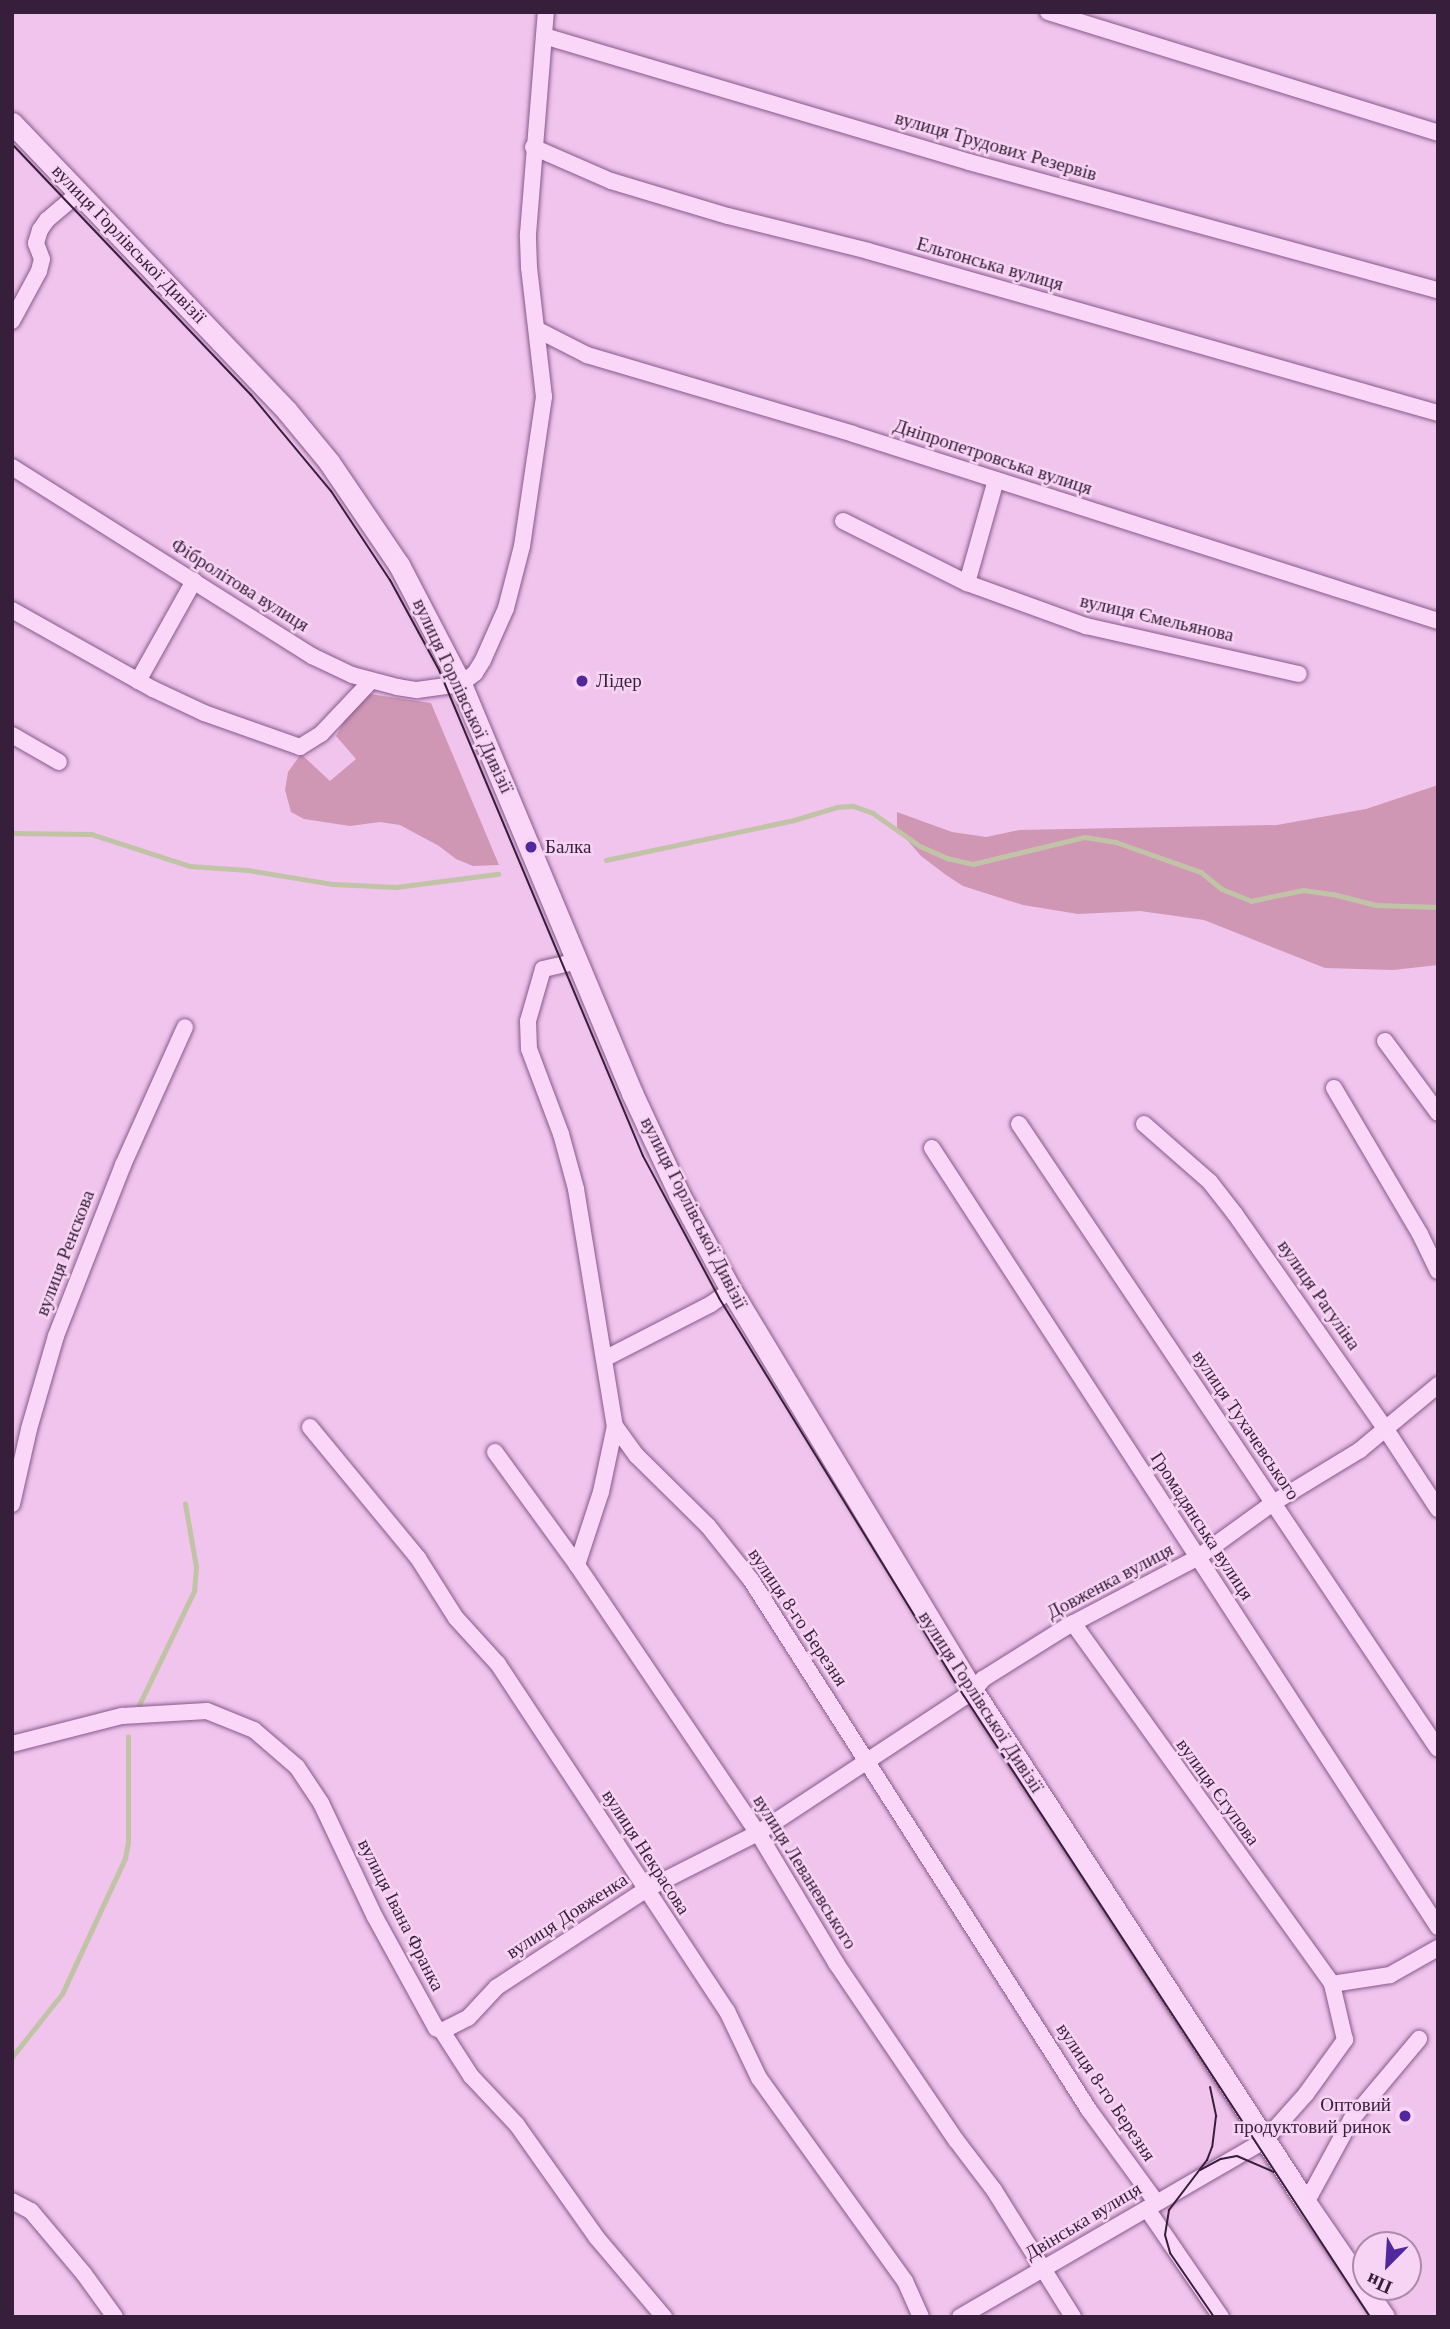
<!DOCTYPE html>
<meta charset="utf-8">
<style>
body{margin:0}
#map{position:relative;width:1450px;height:2329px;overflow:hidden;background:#f0c4ed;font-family:"Times New Roman",serif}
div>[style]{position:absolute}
.green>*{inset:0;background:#cf97b4}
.stream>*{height:4.5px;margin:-2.25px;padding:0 2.25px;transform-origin:2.25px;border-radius:2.25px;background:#c1c3a6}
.roads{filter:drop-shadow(0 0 2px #86598b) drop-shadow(0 0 2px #86598b)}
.street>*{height:16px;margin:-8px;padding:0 8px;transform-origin:8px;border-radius:8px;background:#fad7f8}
.secondary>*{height:21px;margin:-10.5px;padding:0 10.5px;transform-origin:10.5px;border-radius:10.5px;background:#fad7f8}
.tram>*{height:2px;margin:-1px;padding:0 1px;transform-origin:1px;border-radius:1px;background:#371e3b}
.dots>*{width:19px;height:19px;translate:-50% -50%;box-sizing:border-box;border:4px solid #f7d4f4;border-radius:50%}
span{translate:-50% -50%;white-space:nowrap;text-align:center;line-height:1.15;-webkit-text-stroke:5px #f7d4f4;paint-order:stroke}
.street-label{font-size:19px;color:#371e3b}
.poi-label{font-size:19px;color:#371e3b}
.left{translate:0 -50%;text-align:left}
.right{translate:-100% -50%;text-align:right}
.frame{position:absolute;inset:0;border:14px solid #371e3b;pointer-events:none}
.north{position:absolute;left:1352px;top:2231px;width:70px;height:70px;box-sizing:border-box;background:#f7d4f4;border:2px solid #aa8baa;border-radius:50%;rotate:204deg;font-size:19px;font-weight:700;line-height:28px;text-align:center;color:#371e3b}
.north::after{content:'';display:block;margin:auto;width:24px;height:32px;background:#51279d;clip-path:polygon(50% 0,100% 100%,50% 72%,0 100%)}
</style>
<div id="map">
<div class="green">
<div style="clip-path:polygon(356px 692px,431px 703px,499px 865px,473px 866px,456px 859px,439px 846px,400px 825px,380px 822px,350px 826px,304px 819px,291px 812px,285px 790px,288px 772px,301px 754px,330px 781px,356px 759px,336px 736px,349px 713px)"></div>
<div style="clip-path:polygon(1438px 785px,1438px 965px,1393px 970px,1325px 968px,1204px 920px,1140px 911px,1078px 914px,1023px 905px,963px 886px,946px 875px,921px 856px,897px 828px,897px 812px,952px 832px,986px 837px,1019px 830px,1277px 825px,1366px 809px)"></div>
</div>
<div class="stream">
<div style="left:12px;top:833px;width:79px;rotate:0.7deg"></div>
<div style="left:91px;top:834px;width:104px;rotate:17.9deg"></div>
<div style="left:190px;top:866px;width:58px;rotate:3.9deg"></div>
<div style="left:248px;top:870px;width:86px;rotate:9.4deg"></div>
<div style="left:333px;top:884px;width:63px;rotate:2.7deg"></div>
<div style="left:396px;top:887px;width:103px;rotate:-7.3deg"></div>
<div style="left:606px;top:860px;width:192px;rotate:-12deg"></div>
<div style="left:794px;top:820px;width:45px;rotate:-16.8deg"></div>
<div style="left:837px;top:807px;width:16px;rotate:-4deg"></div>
<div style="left:853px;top:806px;width:21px;rotate:19deg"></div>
<div style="left:873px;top:813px;width:57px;rotate:35.1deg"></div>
<div style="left:920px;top:846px;width:30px;rotate:24deg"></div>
<div style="left:947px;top:858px;width:27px;rotate:13deg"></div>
<div style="left:973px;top:864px;width:115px;rotate:-13.6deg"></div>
<div style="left:1085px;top:837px;width:31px;rotate:9deg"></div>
<div style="left:1116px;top:842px;width:90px;rotate:19.4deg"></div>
<div style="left:1201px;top:872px;width:27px;rotate:39deg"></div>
<div style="left:1222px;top:889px;width:31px;rotate:22deg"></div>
<div style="left:1251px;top:901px;width:53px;rotate:-11.9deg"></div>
<div style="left:1303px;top:890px;width:30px;rotate:8deg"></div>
<div style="left:1333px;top:894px;width:44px;rotate:14.3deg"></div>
<div style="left:1376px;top:905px;width:62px;rotate:1.8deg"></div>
<div style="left:139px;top:1705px;width:127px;rotate:-64.2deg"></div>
<div style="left:194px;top:1591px;width:24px;rotate:-85deg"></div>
<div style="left:196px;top:1567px;width:64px;rotate:-99.9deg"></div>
<div style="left:12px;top:2057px;width:80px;rotate:-51.6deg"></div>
<div style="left:62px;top:1994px;width:150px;rotate:-65.1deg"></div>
<div style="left:125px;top:1858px;width:15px;rotate:-79deg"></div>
<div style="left:128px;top:1843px;width:106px;rotate:-90deg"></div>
</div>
<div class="roads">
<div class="street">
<div style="left:1048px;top:12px;width:408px;rotate:17.2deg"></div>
<div style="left:544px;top:36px;width:443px;rotate:16.5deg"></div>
<div style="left:969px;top:162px;width:486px;rotate:15.3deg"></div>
<div style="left:533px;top:147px;width:85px;rotate:23.6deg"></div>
<div style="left:611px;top:181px;width:122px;rotate:16.7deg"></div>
<div style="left:728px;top:216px;width:144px;rotate:14deg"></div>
<div style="left:868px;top:251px;width:593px;rotate:15.87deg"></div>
<div style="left:12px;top:321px;width:57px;rotate:-61.6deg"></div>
<div style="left:39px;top:271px;width:12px;rotate:-76deg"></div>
<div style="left:42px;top:259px;width:17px;rotate:-111deg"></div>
<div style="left:36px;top:243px;width:14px;rotate:-73deg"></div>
<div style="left:40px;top:230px;width:12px;rotate:-55deg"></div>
<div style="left:47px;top:220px;width:43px;rotate:-40.3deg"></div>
<div style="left:538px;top:330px;width:55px;rotate:27deg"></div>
<div style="left:587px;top:355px;width:277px;rotate:16.5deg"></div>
<div style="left:853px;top:434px;width:614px;rotate:17.73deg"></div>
<div style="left:12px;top:467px;width:355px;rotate:32.2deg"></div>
<div style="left:312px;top:656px;width:44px;rotate:25.4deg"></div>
<div style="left:352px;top:675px;width:47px;rotate:14.9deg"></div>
<div style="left:397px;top:687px;width:20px;rotate:9deg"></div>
<div style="left:417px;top:690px;width:44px;rotate:-7.8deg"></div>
<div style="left:461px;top:684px;width:18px;rotate:-38deg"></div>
<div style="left:475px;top:673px;width:15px;rotate:-58deg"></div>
<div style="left:483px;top:660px;width:57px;rotate:-66.1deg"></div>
<div style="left:506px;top:608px;width:64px;rotate:-75.5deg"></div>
<div style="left:522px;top:546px;width:151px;rotate:-81.6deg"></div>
<div style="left:544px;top:397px;width:130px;rotate:-96.6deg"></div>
<div style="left:529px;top:268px;width:34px;rotate:-92deg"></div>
<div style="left:528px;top:234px;width:223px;rotate:-85.4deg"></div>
<div style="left:843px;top:521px;width:139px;rotate:26.6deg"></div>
<div style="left:967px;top:583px;width:127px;rotate:19.9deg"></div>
<div style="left:1086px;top:626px;width:218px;rotate:12.7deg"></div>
<div style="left:967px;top:583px;width:107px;rotate:-74.3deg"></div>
<div style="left:12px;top:610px;width:162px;rotate:29.3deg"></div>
<div style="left:153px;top:689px;width:56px;rotate:25.2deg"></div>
<div style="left:204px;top:713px;width:102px;rotate:19.5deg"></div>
<div style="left:300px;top:747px;width:25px;rotate:-32deg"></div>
<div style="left:321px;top:734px;width:73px;rotate:-46.7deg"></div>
<div style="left:138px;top:681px;width:115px;rotate:-60.8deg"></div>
<div style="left:12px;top:735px;width:54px;rotate:29.9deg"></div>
<div style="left:578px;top:961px;width:36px;rotate:167deg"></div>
<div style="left:543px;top:969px;width:54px;rotate:106.1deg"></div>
<div style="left:528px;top:1021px;width:28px;rotate:88deg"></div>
<div style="left:529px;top:1049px;width:91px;rotate:69.4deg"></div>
<div style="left:561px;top:1134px;width:57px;rotate:74.7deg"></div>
<div style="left:576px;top:1189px;width:240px;rotate:80.7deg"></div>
<div style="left:615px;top:1426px;width:37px;rotate:54deg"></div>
<div style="left:637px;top:1456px;width:100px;rotate:44.6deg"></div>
<div style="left:708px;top:1526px;width:69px;rotate:51.5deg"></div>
<div style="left:751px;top:1580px;width:629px;rotate:57.47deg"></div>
<div style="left:1089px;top:2110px;width:114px;rotate:53.9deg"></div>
<div style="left:1385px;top:1041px;width:89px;rotate:53.6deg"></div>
<div style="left:1334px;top:1088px;width:169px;rotate:59.5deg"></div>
<div style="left:1420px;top:1234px;width:41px;rotate:64.1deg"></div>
<div style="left:1019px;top:1124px;width:752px;rotate:56.16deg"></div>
<div style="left:1144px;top:1124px;width:88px;rotate:41.3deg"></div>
<div style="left:1210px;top:1182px;width:41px;rotate:52deg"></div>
<div style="left:1235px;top:1214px;width:261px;rotate:55deg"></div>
<div style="left:1385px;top:1428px;width:97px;rotate:56.8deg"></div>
<div style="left:932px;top:1148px;width:929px;rotate:56.99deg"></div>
<div style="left:606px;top:1358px;width:118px;rotate:-27.2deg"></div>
<div style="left:711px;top:1304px;width:24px;rotate:-35deg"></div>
<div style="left:310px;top:1427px;width:170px;rotate:50.5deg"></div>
<div style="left:418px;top:1558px;width:71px;rotate:57.7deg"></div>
<div style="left:456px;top:1618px;width:62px;rotate:47.6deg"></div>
<div style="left:498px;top:1664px;width:416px;rotate:56.6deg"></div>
<div style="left:727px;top:2011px;width:74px;rotate:64.5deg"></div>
<div style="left:759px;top:2078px;width:250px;rotate:54.3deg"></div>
<div style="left:905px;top:2281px;width:39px;rotate:66deg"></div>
<div style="left:495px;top:1452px;width:140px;rotate:54deg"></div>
<div style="left:577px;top:1565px;width:323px;rotate:56deg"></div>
<div style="left:758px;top:1833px;width:152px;rotate:59deg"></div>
<div style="left:836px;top:1963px;width:214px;rotate:55.9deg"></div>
<div style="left:956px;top:2140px;width:63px;rotate:52.8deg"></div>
<div style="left:994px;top:2190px;width:150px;rotate:58.1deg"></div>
<div style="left:12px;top:1504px;width:77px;rotate:-77.2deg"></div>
<div style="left:29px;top:1429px;width:97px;rotate:-73.8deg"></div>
<div style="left:56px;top:1336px;width:184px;rotate:-68.6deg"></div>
<div style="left:123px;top:1165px;width:151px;rotate:-65.8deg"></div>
<div style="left:577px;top:1565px;width:77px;rotate:-71.8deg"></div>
<div style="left:601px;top:1492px;width:67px;rotate:-78deg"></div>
<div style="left:1073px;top:1623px;width:444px;rotate:54.3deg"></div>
<div style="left:12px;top:1744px;width:114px;rotate:-14.3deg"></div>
<div style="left:122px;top:1716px;width:85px;rotate:-3.4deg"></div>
<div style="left:207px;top:1711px;width:51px;rotate:22deg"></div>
<div style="left:254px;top:1730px;width:57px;rotate:40.7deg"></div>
<div style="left:297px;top:1767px;width:43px;rotate:56.3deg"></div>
<div style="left:321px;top:1803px;width:126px;rotate:64.7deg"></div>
<div style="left:375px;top:1917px;width:127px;rotate:61.2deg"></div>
<div style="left:436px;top:2028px;width:7px;rotate:27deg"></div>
<div style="left:442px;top:2031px;width:54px;rotate:57.2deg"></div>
<div style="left:471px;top:2076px;width:67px;rotate:46.8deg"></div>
<div style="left:517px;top:2125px;width:138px;rotate:54.7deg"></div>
<div style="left:597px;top:2238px;width:104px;rotate:49.7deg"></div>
<div style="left:442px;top:2031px;width:29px;rotate:-27deg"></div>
<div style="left:468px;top:2018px;width:42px;rotate:-46.9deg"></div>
<div style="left:497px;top:1987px;width:177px;rotate:-33.2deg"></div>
<div style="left:645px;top:1890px;width:127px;rotate:-26.8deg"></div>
<div style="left:758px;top:1833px;width:258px;rotate:-33.4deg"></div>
<div style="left:973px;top:1691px;width:16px;rotate:-50deg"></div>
<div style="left:983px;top:1679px;width:98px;rotate:-32.1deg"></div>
<div style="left:1066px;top:1627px;width:148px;rotate:-27.8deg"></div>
<div style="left:1197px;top:1558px;width:94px;rotate:-35.9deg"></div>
<div style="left:1273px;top:1503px;width:102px;rotate:-31.3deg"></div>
<div style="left:1360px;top:1450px;width:102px;rotate:-39.8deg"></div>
<div style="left:12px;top:2201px;width:21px;rotate:28deg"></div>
<div style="left:31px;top:2211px;width:82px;rotate:49.9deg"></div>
<div style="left:84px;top:2274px;width:53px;rotate:54.2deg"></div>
<div style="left:1306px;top:2203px;width:94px;rotate:-61.5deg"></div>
<div style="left:1351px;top:2120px;width:106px;rotate:-50deg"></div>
<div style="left:1147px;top:2209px;width:131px;rotate:55.6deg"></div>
<div style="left:960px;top:2317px;width:353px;rotate:-30.1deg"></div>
<div style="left:1265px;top:2140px;width:62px;rotate:-48.3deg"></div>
<div style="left:1306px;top:2094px;width:67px;rotate:-54.2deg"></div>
<div style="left:1345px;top:2040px;width:57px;rotate:-103.1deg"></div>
<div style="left:1332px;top:1984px;width:59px;rotate:-8.8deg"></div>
<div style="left:1390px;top:1975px;width:55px;rotate:-29.4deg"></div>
</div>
<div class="secondary">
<div style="left:12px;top:123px;width:398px;rotate:46.3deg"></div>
<div style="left:287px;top:411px;width:66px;rotate:50.5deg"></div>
<div style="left:329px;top:462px;width:125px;rotate:55.8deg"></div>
<div style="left:399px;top:565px;width:134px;rotate:62.5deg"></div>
<div style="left:461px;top:684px;width:443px;rotate:67.3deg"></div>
<div style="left:632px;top:1093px;width:111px;rotate:65deg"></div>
<div style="left:679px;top:1194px;width:109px;rotate:61.6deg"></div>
<div style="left:731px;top:1290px;width:468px;rotate:58.9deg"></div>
<div style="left:973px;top:1691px;width:611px;rotate:56.96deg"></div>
<div style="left:1306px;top:2203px;width:138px;rotate:55.6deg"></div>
</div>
</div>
<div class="tram">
<div style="left:12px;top:144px;width:347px;rotate:46.4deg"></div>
<div style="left:251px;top:395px;width:125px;rotate:50.2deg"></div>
<div style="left:331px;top:491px;width:107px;rotate:56.5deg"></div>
<div style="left:390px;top:580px;width:102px;rotate:61.4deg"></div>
<div style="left:439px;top:670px;width:527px;rotate:67.23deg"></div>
<div style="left:643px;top:1156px;width:161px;rotate:61.8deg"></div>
<div style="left:719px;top:1298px;width:467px;rotate:58.4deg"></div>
<div style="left:964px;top:1696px;width:742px;rotate:56.82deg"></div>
<div style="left:1210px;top:2087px;width:30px;rotate:78deg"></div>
<div style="left:1216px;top:2116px;width:31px;rotate:97deg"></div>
<div style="left:1212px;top:2147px;width:14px;rotate:111deg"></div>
<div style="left:1207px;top:2160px;width:63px;rotate:127.2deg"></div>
<div style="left:1169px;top:2210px;width:25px;rotate:99deg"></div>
<div style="left:1165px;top:2235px;width:19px;rotate:74deg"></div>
<div style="left:1170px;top:2253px;width:78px;rotate:55.5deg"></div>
<div style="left:1200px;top:2170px;width:24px;rotate:-28deg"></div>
<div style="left:1221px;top:2159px;width:16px;rotate:-11deg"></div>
<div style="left:1237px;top:2156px;width:40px;rotate:23.4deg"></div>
</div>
<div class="dots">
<div style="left:582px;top:681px;background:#51279d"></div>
<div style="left:531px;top:847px;background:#51279d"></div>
<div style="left:1405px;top:2116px;background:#51279d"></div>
</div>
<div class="street-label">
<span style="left:996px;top:146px;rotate:16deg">вулиця Трудових Резервів</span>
<span style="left:129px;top:244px;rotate:46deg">вулиця Горлівської Дивізії</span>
<span style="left:990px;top:264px;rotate:16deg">Ельтонська вулиця</span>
<span style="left:993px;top:457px;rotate:18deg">Дніпропетровська вулиця</span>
<span style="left:240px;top:585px;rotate:32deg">Фібролітова вулиця</span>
<span style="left:1157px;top:618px;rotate:13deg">вулиця Ємельянова</span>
<span style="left:463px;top:696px;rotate:65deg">вулиця Горлівської Дивізії</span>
<span style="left:694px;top:1213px;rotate:63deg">вулиця Горлівської Дивізії</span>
<span style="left:65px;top:1253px;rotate:-69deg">вулиця Ренскова</span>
<span style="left:1319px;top:1295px;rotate:55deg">вулиця Рагуліна</span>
<span style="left:1246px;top:1425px;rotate:56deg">вулиця Тухачевського</span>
<span style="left:1202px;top:1526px;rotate:57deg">Громадянська вулиця</span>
<span style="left:1110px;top:1581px;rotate:-28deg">Довженка вулиця</span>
<span style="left:798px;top:1617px;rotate:56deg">вулиця 8-го Березня</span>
<span style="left:981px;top:1702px;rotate:57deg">вулиця Горлівської Дивізії</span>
<span style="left:1218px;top:1792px;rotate:54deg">вулиця Єгупова</span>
<span style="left:646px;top:1852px;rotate:57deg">вулиця Некрасова</span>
<span style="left:805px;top:1872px;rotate:58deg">вулиця Леваневського</span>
<span style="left:401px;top:1915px;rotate:63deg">вулиця Івана Франка</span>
<span style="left:567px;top:1916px;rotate:-33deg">вулиця Довженка</span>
<span style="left:1106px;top:2092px;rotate:56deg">вулиця 8-го Березня</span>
<span style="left:1083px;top:2221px;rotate:-31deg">Двінська вулиця</span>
</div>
<div class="poi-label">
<span class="left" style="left:596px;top:681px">Лідер</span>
<span class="left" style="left:545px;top:847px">Балка</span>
<span class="right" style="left:1391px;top:2116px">Оптовий<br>продуктовий ринок</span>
</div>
<div class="frame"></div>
<div class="north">Пн</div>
</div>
